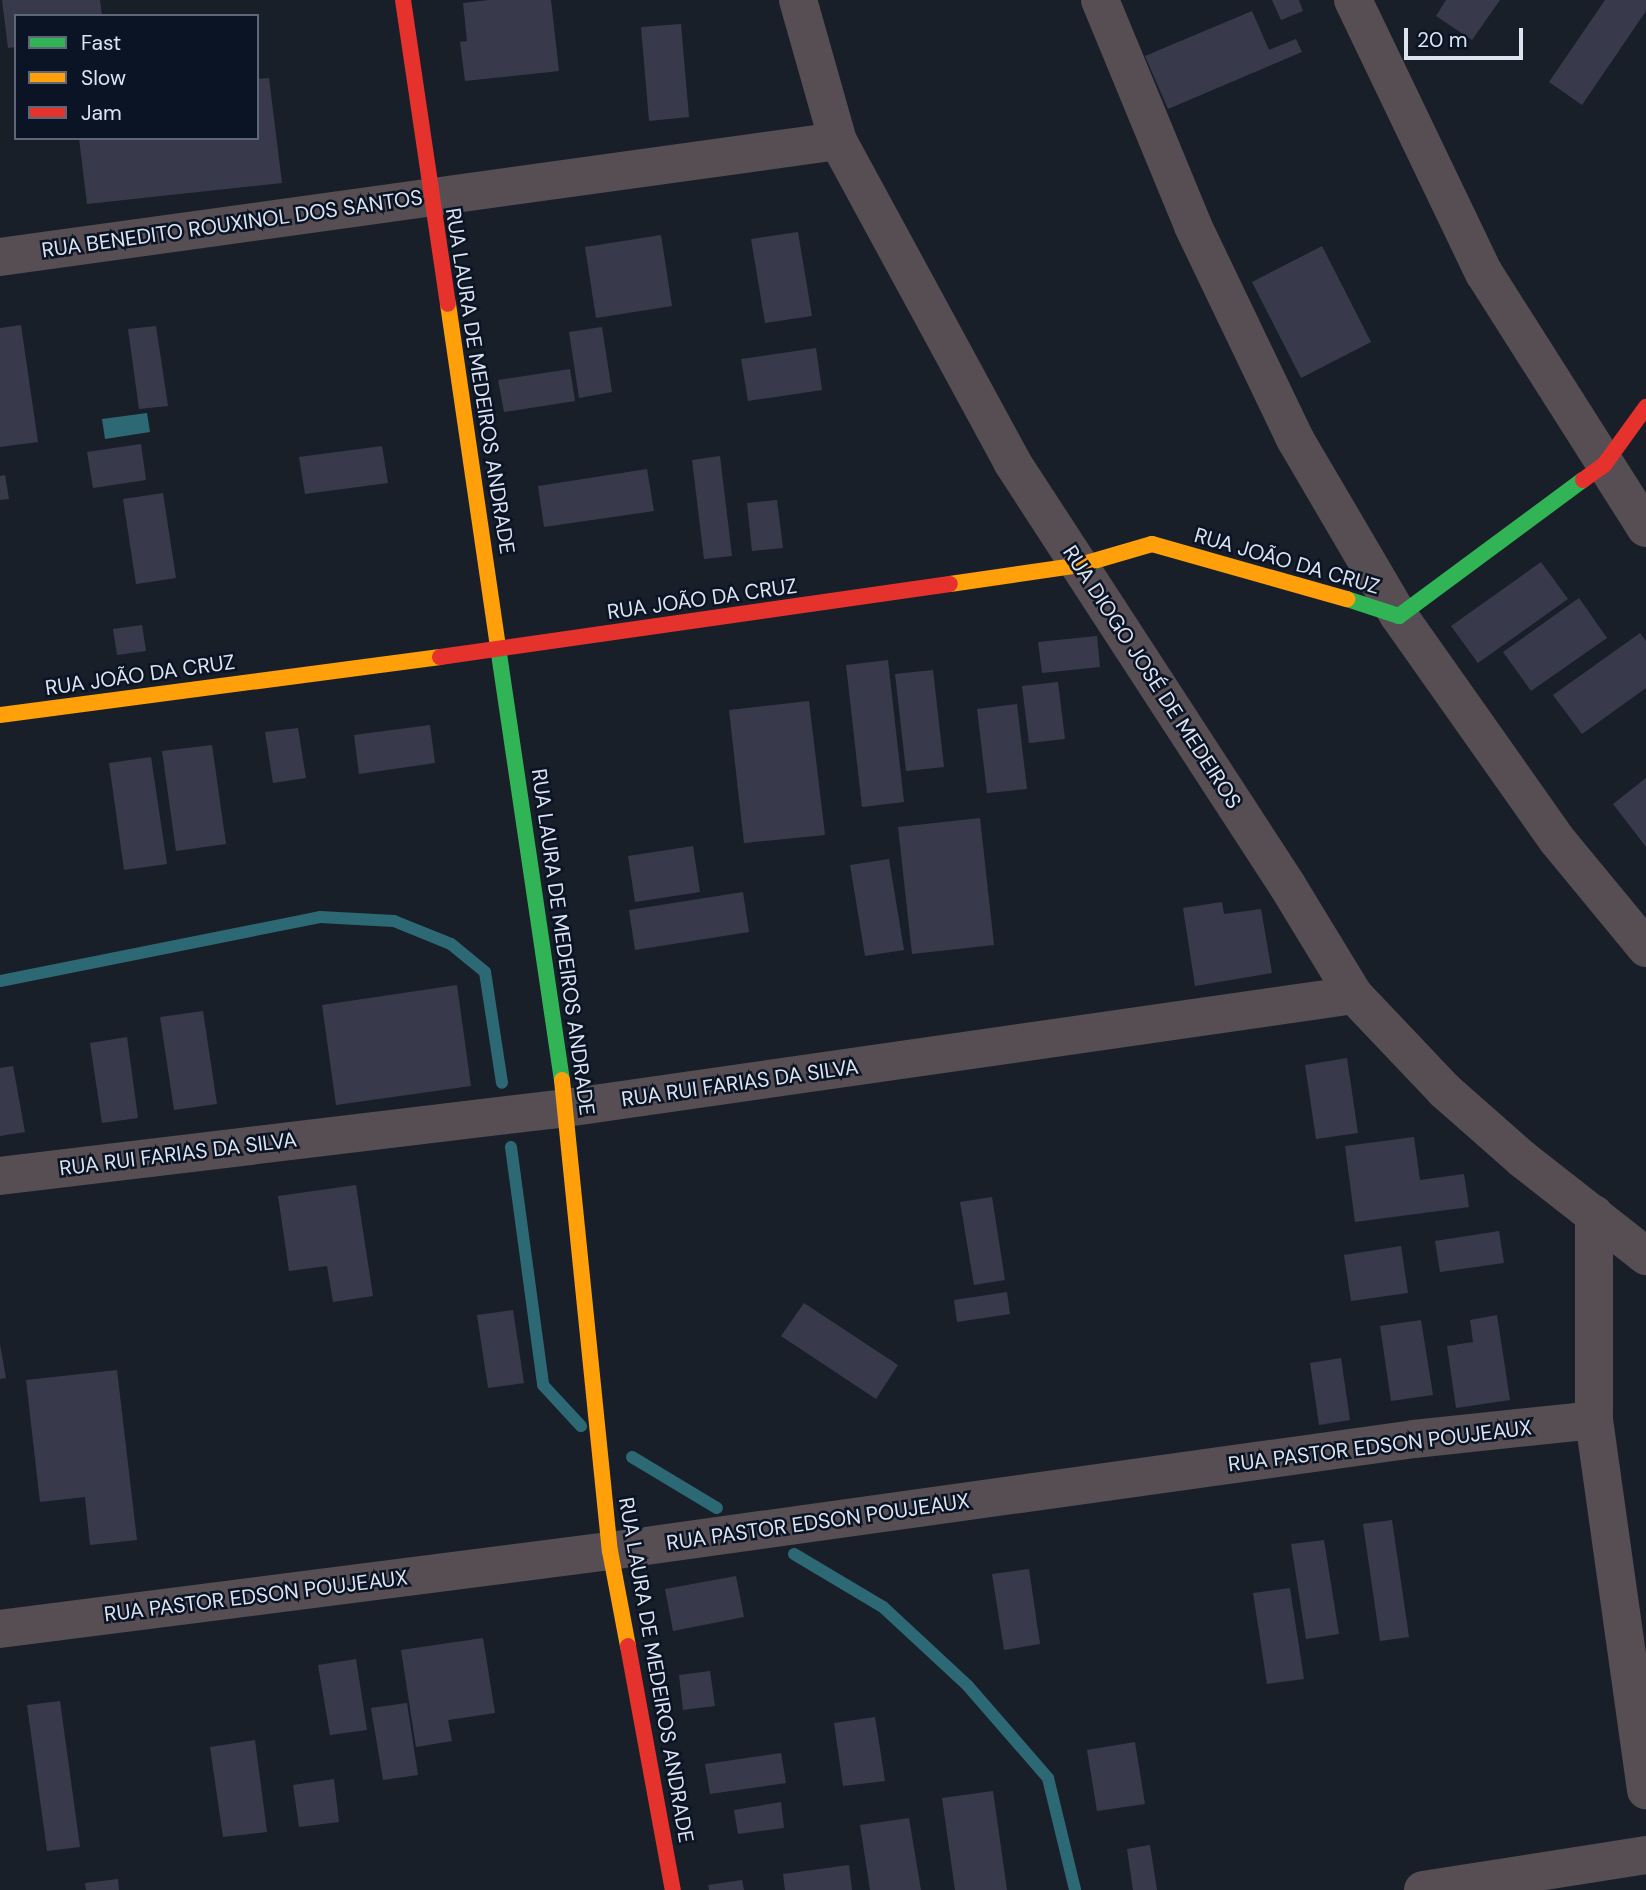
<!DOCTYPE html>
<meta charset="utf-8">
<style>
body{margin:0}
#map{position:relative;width:1646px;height:1890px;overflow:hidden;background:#191f29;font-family:"DM Sans",sans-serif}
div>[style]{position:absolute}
.water>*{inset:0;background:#2d6975}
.stream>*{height:12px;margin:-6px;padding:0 6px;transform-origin:6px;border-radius:6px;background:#2d6975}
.building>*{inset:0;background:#383a4c}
.street>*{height:38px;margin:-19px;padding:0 19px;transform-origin:19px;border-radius:19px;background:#564e52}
.fast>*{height:16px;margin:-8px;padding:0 8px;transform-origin:8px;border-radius:8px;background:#30b455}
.slow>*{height:16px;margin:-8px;padding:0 8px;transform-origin:8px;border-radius:8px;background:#ff9f0a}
.jam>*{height:16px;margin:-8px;padding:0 8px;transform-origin:8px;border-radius:8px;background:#e5322d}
span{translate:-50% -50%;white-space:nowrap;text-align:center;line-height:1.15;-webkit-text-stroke:5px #0a1425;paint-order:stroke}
.street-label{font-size:21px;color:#dde4f1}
.legend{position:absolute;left:14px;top:14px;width:245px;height:126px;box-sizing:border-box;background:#0a1425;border:2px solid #5e6777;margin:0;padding:9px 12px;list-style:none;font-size:21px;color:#dde4f1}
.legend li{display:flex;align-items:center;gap:14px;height:35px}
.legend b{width:35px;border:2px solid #5e6777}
.scale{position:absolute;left:1404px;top:28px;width:119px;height:32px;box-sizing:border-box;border:4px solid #dde4f1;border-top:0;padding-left:9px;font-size:21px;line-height:24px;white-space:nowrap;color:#dde4f1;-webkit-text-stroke:5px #0a1425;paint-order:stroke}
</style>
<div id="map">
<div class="water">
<div style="clip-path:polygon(147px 413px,150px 432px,105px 439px,102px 419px)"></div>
</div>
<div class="stream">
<div style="left:0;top:981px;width:326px;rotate:-11.3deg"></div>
<div style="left:320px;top:917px;width:74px;rotate:3.1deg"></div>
<div style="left:394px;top:921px;width:61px;rotate:22deg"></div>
<div style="left:451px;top:944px;width:44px;rotate:39.5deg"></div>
<div style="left:485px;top:972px;width:112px;rotate:81.3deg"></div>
<div style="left:511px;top:1147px;width:240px;rotate:82.3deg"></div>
<div style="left:543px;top:1385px;width:56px;rotate:47.2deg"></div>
<div style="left:632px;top:1457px;width:99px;rotate:31deg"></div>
<div style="left:794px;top:1554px;width:104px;rotate:30.8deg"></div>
<div style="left:883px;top:1607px;width:116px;rotate:42.9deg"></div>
<div style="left:968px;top:1686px;width:122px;rotate:49deg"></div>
<div style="left:1048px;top:1778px;width:115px;rotate:76.4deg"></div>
</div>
<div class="building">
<div style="clip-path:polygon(2px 0,100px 0,102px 16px,16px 16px,16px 47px,8px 48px)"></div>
<div style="clip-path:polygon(489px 0,551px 0,559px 71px,465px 81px,460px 42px,467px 41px,463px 3px)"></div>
<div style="clip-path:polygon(1272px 0,1299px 0,1303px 11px,1281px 20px)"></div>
<div style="clip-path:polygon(1446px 0,1500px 0,1472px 40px,1436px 16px)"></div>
<div style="clip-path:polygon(1605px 0,1646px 0,1646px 11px,1582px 105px,1549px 82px)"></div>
<div style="clip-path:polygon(1252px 11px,1269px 50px,1296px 39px,1302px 52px,1168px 109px,1145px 56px)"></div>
<div style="clip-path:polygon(681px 24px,689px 117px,649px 121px,641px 27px)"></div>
<div style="clip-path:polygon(269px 78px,282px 183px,87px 204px,79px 138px,257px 138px,257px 79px)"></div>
<div style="clip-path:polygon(798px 232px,812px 316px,765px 323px,751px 239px)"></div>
<div style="clip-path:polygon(661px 235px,672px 306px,596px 318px,585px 247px)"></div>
<div style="clip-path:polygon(1322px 246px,1371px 342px,1301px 378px,1252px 282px)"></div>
<div style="clip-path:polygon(21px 325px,38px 442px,0 447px,0 328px)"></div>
<div style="clip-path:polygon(156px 326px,168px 406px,139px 409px,128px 329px)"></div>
<div style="clip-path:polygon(602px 327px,612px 392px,579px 398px,569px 332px)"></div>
<div style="clip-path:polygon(816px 348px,822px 390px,748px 401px,741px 359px)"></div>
<div style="clip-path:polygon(570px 369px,575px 401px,504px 412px,498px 380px)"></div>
<div style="clip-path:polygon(141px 444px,146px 480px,93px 488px,87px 452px)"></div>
<div style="clip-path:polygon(382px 446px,388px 483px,305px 494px,299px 457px)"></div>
<div style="clip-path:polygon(720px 456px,732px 556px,704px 559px,692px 460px)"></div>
<div style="clip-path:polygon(647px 469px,654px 511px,544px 527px,538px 486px)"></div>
<div style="clip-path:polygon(5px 475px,9px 499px,0 500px,0 476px)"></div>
<div style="clip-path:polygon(163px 493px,176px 578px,136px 584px,123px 499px)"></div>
<div style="clip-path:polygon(777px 500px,783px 548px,752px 551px,747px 503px)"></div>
<div style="clip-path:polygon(1541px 562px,1568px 599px,1478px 663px,1451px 626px)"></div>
<div style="clip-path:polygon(1579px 598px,1607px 638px,1531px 691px,1503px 652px)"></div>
<div style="clip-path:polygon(142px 625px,146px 651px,117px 655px,113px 629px)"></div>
<div style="clip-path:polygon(1640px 633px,1646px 641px,1646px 688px,1582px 734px,1553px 695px)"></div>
<div style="clip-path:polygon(1097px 636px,1100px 667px,1042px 673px,1038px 642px)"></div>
<div style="clip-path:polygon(888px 660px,904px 802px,862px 807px,846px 665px)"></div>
<div style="clip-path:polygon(933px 670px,944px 767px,906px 771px,895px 674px)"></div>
<div style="clip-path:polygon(1058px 682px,1065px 739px,1029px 743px,1022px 686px)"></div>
<div style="clip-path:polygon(809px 701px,825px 835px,744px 843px,729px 710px)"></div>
<div style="clip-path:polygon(1017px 704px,1027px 789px,987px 793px,977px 709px)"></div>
<div style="clip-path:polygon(430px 725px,435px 763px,359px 774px,354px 735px)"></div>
<div style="clip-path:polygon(298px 728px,306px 778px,273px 783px,265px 732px)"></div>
<div style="clip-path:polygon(212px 745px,226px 844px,176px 851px,162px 751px)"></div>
<div style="clip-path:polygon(151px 757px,167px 864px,124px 870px,109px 763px)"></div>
<div style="clip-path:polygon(1646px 778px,1646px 847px,1613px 804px)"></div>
<div style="clip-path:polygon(980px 818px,994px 945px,912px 954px,898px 827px)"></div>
<div style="clip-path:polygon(693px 846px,700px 892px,635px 902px,628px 856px)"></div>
<div style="clip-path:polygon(889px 859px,904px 950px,865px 956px,850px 865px)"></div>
<div style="clip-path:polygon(743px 892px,749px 932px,635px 950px,629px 910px)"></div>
<div style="clip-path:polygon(1222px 902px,1224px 914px,1261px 909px,1272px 973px,1195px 986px,1183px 908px)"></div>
<div style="clip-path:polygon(457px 985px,471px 1086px,336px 1105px,322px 1005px)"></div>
<div style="clip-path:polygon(203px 1011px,217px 1104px,174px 1110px,160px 1017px)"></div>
<div style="clip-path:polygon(127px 1037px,138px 1118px,102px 1123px,90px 1043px)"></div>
<div style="clip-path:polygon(1347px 1058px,1358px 1133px,1316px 1139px,1305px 1065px)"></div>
<div style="clip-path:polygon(13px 1066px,25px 1132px,0 1136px,0 1068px)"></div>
<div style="clip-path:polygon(1414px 1137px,1420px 1180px,1464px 1174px,1469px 1207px,1355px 1222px,1345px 1146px)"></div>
<div style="clip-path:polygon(356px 1185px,373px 1296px,333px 1302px,327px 1266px,289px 1271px,278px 1196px)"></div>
<div style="clip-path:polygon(992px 1197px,1005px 1280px,974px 1285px,960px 1202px)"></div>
<div style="clip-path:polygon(1499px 1231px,1504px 1263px,1440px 1272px,1435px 1241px)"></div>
<div style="clip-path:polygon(1401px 1246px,1408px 1293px,1351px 1301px,1344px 1255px)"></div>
<div style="clip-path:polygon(1007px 1292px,1010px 1314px,957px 1322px,954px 1300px)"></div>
<div style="clip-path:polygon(804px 1303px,898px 1365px,876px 1399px,781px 1336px)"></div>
<div style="clip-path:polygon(513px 1310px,524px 1383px,488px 1388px,477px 1315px)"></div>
<div style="clip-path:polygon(1497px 1315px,1510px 1400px,1456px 1408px,1447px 1346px,1473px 1342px,1470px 1320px)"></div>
<div style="clip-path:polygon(1421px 1320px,1433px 1395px,1391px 1401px,1380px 1326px)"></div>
<div style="clip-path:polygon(0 1344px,6px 1378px,0 1379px)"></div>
<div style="clip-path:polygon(1341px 1358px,1350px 1420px,1319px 1425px,1310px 1363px)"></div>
<div style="clip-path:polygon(117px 1370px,137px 1540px,90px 1545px,85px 1497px,40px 1502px,26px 1380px)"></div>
<div style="clip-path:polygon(1392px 1520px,1409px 1637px,1380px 1641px,1363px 1524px)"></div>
<div style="clip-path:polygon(1324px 1540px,1339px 1634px,1306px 1639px,1291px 1544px)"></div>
<div style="clip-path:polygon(1029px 1569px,1040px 1644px,1004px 1650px,992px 1574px)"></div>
<div style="clip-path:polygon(736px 1576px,744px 1617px,673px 1631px,665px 1589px)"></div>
<div style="clip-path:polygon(1290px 1588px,1304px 1679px,1267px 1684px,1253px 1593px)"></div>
<div style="clip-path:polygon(483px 1638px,495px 1713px,448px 1720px,452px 1741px,416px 1747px,401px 1650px)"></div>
<div style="clip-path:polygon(356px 1659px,367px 1730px,330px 1735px,318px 1665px)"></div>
<div style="clip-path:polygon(710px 1671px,715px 1706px,683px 1710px,679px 1675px)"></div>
<div style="clip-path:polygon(60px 1701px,80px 1847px,47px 1851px,27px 1705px)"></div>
<div style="clip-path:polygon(407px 1703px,418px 1775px,383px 1780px,371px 1708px)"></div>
<div style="clip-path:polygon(875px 1717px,885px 1781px,843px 1786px,834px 1723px)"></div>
<div style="clip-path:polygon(255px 1740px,267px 1832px,223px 1837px,210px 1747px)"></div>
<div style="clip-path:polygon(1135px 1742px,1145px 1804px,1097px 1811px,1087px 1750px)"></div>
<div style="clip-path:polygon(781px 1753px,786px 1783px,710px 1794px,705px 1764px)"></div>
<div style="clip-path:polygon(334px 1779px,339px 1822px,299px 1827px,293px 1785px)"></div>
<div style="clip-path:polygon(993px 1791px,1007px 1890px,955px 1890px,942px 1798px)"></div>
<div style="clip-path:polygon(781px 1802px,784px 1828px,738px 1834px,734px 1810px)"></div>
<div style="clip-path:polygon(909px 1818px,921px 1890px,870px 1890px,860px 1825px)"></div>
<div style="clip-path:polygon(1150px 1845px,1157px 1890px,1133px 1890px,1127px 1849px)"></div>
<div style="clip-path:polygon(849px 1865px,852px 1890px,785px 1890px,783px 1874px)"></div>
<div style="clip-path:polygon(118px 1879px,119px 1890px,86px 1890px,85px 1883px)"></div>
<div style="clip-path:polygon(742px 1880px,744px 1890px,709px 1890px,708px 1885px)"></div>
</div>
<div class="street">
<div style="left:798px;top:0;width:147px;rotate:74.2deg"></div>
<div style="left:838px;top:141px;width:365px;rotate:61.5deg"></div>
<div style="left:1012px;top:462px;width:505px;rotate:56.97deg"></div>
<div style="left:1287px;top:885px;width:129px;rotate:58.7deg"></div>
<div style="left:1354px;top:995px;width:131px;rotate:46.5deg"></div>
<div style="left:1444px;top:1090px;width:103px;rotate:41.4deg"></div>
<div style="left:1521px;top:1158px;width:159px;rotate:38.1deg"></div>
<div style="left:1100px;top:0;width:244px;rotate:67.6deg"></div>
<div style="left:1193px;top:226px;width:236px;rotate:64.4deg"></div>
<div style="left:1295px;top:439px;width:205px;rotate:59.6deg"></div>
<div style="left:1399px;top:616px;width:274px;rotate:54.8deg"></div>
<div style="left:1557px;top:840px;width:140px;rotate:50.5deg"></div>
<div style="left:1353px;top:0;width:303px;rotate:64.4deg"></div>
<div style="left:1484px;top:273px;width:302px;rotate:57.6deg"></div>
<div style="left:0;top:257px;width:846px;rotate:-7.88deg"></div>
<div style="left:0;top:1176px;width:570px;rotate:-6.85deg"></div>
<div style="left:566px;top:1108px;width:796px;rotate:-8.16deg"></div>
<div style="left:1594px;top:1214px;width:206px;rotate:90deg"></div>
<div style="left:1594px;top:1420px;width:374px;rotate:82deg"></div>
<div style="left:0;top:1629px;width:615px;rotate:-7.29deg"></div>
<div style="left:610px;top:1551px;width:812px;rotate:-7.93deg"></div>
<div style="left:1414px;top:1439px;width:181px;rotate:-6deg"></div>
<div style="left:1423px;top:1890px;width:226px;rotate:-8.9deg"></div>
</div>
<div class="fast">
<div style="left:1347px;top:599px;width:55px;rotate:18.1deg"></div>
<div style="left:1399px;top:616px;width:229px;rotate:-36.5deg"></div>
<div style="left:498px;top:647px;width:438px;rotate:81.6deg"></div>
</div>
<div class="slow">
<div style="left:448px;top:304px;width:347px;rotate:81.7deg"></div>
<div style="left:950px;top:584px;width:131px;rotate:-8.3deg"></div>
<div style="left:1080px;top:565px;width:75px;rotate:-16.3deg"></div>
<div style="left:1152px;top:544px;width:203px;rotate:15.8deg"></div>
<div style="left:0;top:715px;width:444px;rotate:-7.5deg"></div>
<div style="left:562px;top:1080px;width:473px;rotate:84.2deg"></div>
<div style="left:610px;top:1551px;width:97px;rotate:79.3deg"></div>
</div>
<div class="jam">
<div style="left:403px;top:0;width:307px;rotate:81.6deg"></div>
<div style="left:1583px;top:480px;width:26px;rotate:-36deg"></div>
<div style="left:1604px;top:465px;width:72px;rotate:-54.1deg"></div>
<div style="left:440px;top:657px;width:515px;rotate:-8.15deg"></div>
<div style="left:628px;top:1646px;width:248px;rotate:79.6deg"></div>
</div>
<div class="street-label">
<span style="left:232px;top:224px;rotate:-8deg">RUA BENEDITO ROUXINOL DOS SANTOS</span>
<span style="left:480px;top:381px;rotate:81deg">RUA LAURA DE MEDEIROS ANDRADE</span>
<span style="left:1287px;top:561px;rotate:16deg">RUA JOÃO DA CRUZ</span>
<span style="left:702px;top:599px;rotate:-8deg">RUA JOÃO DA CRUZ</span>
<span style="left:140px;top:675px;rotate:-8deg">RUA JOÃO DA CRUZ</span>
<span style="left:1152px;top:677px;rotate:57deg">RUA DIOGO JOSÉ DE MEDEIROS</span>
<span style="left:563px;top:942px;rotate:82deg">RUA LAURA DE MEDEIROS ANDRADE</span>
<span style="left:740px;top:1083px;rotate:-8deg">RUA RUI FARIAS DA SILVA</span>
<span style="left:178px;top:1154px;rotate:-7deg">RUA RUI FARIAS DA SILVA</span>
<span style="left:1380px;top:1446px;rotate:-7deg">RUA PASTOR EDSON POUJEAUX</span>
<span style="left:818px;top:1522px;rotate:-8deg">RUA PASTOR EDSON POUJEAUX</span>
<span style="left:256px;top:1596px;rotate:-7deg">RUA PASTOR EDSON POUJEAUX</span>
<span style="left:656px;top:1670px;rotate:80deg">RUA LAURA DE MEDEIROS ANDRADE</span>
</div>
<ul class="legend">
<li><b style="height:9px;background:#30b455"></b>Fast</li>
<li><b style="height:9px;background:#ff9f0a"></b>Slow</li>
<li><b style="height:9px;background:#e5322d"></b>Jam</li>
</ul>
<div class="scale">20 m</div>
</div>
